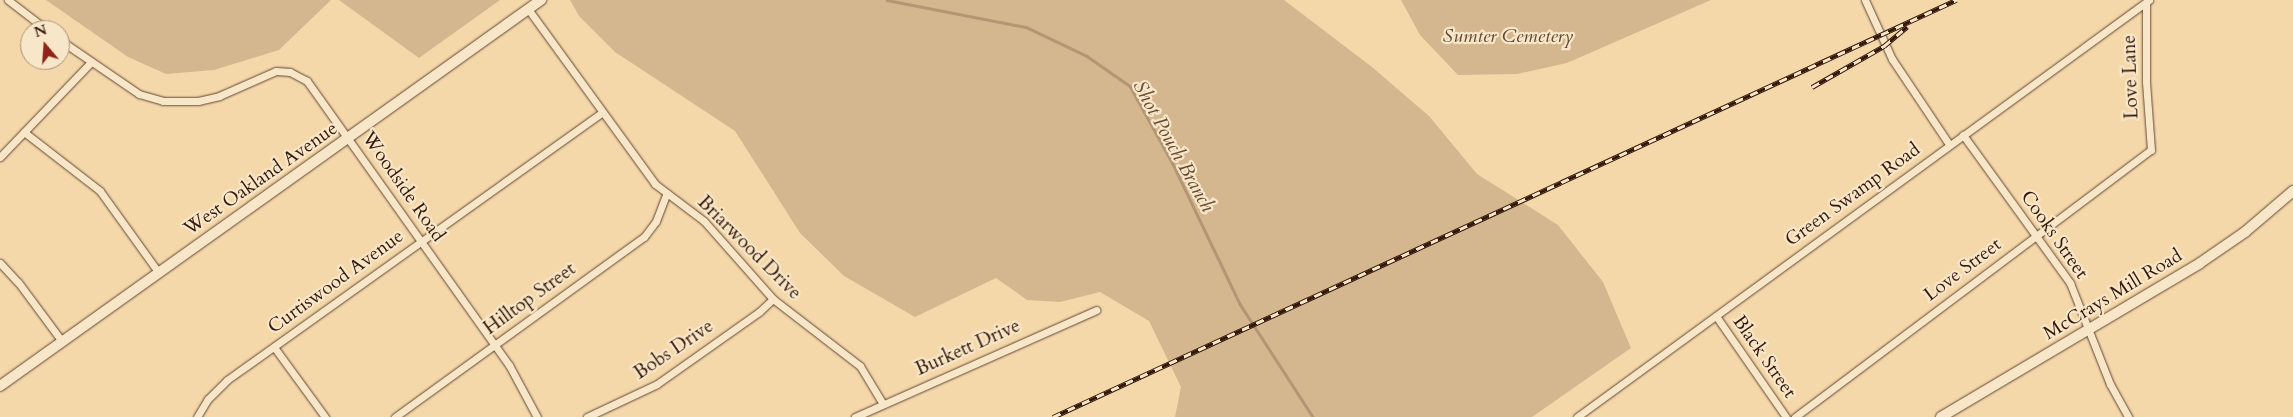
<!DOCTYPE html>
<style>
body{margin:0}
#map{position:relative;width:2293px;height:417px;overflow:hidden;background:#f5d8aa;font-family:Cardo,serif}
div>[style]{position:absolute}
.green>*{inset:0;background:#d4b78f}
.stream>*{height:2.5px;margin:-1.25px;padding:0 1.25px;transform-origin:1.25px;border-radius:1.25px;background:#b39674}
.roads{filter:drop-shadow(0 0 1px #634732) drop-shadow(0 0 1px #634732)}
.street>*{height:7px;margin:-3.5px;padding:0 3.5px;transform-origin:3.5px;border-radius:3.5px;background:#f8e6c8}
.secondary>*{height:10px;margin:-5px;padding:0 5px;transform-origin:5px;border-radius:5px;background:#f8e6c8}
.rail>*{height:4.5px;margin-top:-2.25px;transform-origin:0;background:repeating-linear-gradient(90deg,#f8e6c8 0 8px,#32170a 0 16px);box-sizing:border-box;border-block:1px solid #32170a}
span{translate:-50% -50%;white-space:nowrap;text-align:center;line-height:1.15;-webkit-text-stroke:4.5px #f8e6c8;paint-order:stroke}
.park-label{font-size:19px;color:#634732;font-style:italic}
.street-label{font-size:19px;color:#32170a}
.water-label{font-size:20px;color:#664a34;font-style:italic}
.north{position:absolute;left:20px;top:20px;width:50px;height:50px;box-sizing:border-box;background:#f8e6c8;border:1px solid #a9937c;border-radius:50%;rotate:342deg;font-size:14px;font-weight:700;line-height:20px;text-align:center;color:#32170a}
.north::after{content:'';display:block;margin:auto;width:18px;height:22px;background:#8f2418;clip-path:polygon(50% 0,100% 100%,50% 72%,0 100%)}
</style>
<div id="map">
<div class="green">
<div style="clip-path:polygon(46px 0,331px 0,279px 50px,214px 70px,166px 74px,128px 57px)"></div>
<div style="clip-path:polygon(339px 0,500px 0,419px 58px)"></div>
<div style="clip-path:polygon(570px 0,1284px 0,1372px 67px,1429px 116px,1477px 174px,1558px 225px,1603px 282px,1631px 348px,1532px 417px,1175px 417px,1181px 387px,1149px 321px,1100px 292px,1060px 302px,1027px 300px,996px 278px,915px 317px,844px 276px,800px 233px,735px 131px,615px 52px,579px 16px)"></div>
<div style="clip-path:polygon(1401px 0,1711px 0,1567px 63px,1517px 74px,1458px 75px,1420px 35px)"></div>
</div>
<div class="stream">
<div style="left:887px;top:0;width:142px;rotate:11deg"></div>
<div style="left:1026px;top:27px;width:68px;rotate:25.4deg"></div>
<div style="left:1087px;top:56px;width:52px;rotate:34.9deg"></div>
<div style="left:1130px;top:86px;width:89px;rotate:61.1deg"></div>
<div style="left:1173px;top:164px;width:155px;rotate:64.4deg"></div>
<div style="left:1240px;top:304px;width:135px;rotate:57.1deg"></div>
</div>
<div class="roads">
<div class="street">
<div style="left:8px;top:0;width:49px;rotate:37.6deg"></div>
<div style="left:1865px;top:0;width:65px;rotate:65.4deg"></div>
<div style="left:1892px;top:59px;width:102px;rotate:56.2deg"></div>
<div style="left:528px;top:9px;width:216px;rotate:54deg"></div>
<div style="left:655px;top:184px;width:61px;rotate:37.1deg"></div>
<div style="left:704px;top:221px;width:104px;rotate:48.5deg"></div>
<div style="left:773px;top:299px;width:110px;rotate:37.6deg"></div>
<div style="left:860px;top:366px;width:44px;rotate:58.8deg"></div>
<div style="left:60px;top:40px;width:96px;rotate:34.4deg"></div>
<div style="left:139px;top:94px;width:25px;rotate:16deg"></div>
<div style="left:163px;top:101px;width:35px"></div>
<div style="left:198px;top:101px;width:22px;rotate:-13deg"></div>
<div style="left:219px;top:96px;width:62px;rotate:-23.7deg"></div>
<div style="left:276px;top:71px;width:14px;rotate:4deg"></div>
<div style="left:290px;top:72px;width:19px;rotate:28deg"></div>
<div style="left:307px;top:81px;width:349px;rotate:54.6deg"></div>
<div style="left:509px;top:365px;width:59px;rotate:61.7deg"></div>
<div style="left:24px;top:132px;width:96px;rotate:37.8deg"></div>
<div style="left:100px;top:191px;width:101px;rotate:54.3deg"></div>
<div style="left:1963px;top:135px;width:183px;rotate:54.1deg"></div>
<div style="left:2070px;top:283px;width:109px;rotate:68.4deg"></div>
<div style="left:2110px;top:384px;width:38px;rotate:61deg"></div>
<div style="left:0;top:157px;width:132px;rotate:-46.2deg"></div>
<div style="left:0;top:263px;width:26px;rotate:47deg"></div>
<div style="left:18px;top:282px;width:72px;rotate:53.4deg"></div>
<div style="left:1716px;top:316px;width:123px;rotate:55.3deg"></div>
<div style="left:274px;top:347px;width:87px;rotate:53.9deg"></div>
<div style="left:197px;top:417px;width:21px;rotate:-59deg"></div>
<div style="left:208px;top:399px;width:27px;rotate:-45deg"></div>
<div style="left:227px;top:380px;width:460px;rotate:-35.5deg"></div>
<div style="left:395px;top:417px;width:307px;rotate:-35.9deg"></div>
<div style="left:644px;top:237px;width:20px;rotate:-53deg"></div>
<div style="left:656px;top:221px;width:30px;rotate:-69deg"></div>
<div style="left:587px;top:417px;width:77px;rotate:-25.2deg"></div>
<div style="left:657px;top:384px;width:125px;rotate:-35.2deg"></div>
<div style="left:759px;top:312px;width:19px;rotate:-43deg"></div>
<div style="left:855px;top:417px;width:264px;rotate:-23.9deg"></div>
<div style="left:1577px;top:417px;width:708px;rotate:-36.09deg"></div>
<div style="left:1795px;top:417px;width:445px;rotate:-36.9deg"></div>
<div style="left:2151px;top:150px;width:68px;rotate:-94.2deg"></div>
<div style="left:2146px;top:82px;width:79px;rotate:-90deg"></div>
</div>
<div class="secondary">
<div style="left:0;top:386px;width:665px;rotate:-35.51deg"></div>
<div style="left:1941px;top:417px;width:301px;rotate:-30.7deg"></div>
<div style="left:2200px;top:263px;width:55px;rotate:-34.6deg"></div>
<div style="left:2245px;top:232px;width:63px;rotate:-40.5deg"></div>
</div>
</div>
<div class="rail">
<div style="left:1812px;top:87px;width:83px;rotate:-29.7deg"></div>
<div style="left:1884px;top:46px;width:30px;rotate:-40deg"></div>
<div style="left:1053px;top:417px;width:995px;rotate:-24.79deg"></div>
</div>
<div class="park-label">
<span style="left:1508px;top:37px">Sumter Cemetery</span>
</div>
<div class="street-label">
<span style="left:2131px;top:77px;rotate:-92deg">Love Lane</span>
<span style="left:261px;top:179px;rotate:-35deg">West Oakland Avenue</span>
<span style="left:403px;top:187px;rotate:55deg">Woodside Road</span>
<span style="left:1853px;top:195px;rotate:-36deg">Green Swamp Road</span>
<span style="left:2054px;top:235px;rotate:55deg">Cooks Street</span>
<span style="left:749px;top:248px;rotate:45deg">Briarwood Drive</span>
<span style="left:1963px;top:270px;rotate:-37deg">Love Street</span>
<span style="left:336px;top:282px;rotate:-36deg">Curtiswood Avenue</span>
<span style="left:2113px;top:295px;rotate:-31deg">McCrays Mill Road</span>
<span style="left:530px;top:299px;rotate:-36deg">Hilltop Street</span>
<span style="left:968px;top:348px;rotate:-24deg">Burkett Drive</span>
<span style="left:674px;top:350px;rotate:-34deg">Bobs Drive</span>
<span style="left:1764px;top:357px;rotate:55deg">Black Street</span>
</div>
<div class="water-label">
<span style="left:1174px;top:146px;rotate:61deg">Shot Pouch Branch</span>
</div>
<div class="north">N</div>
</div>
